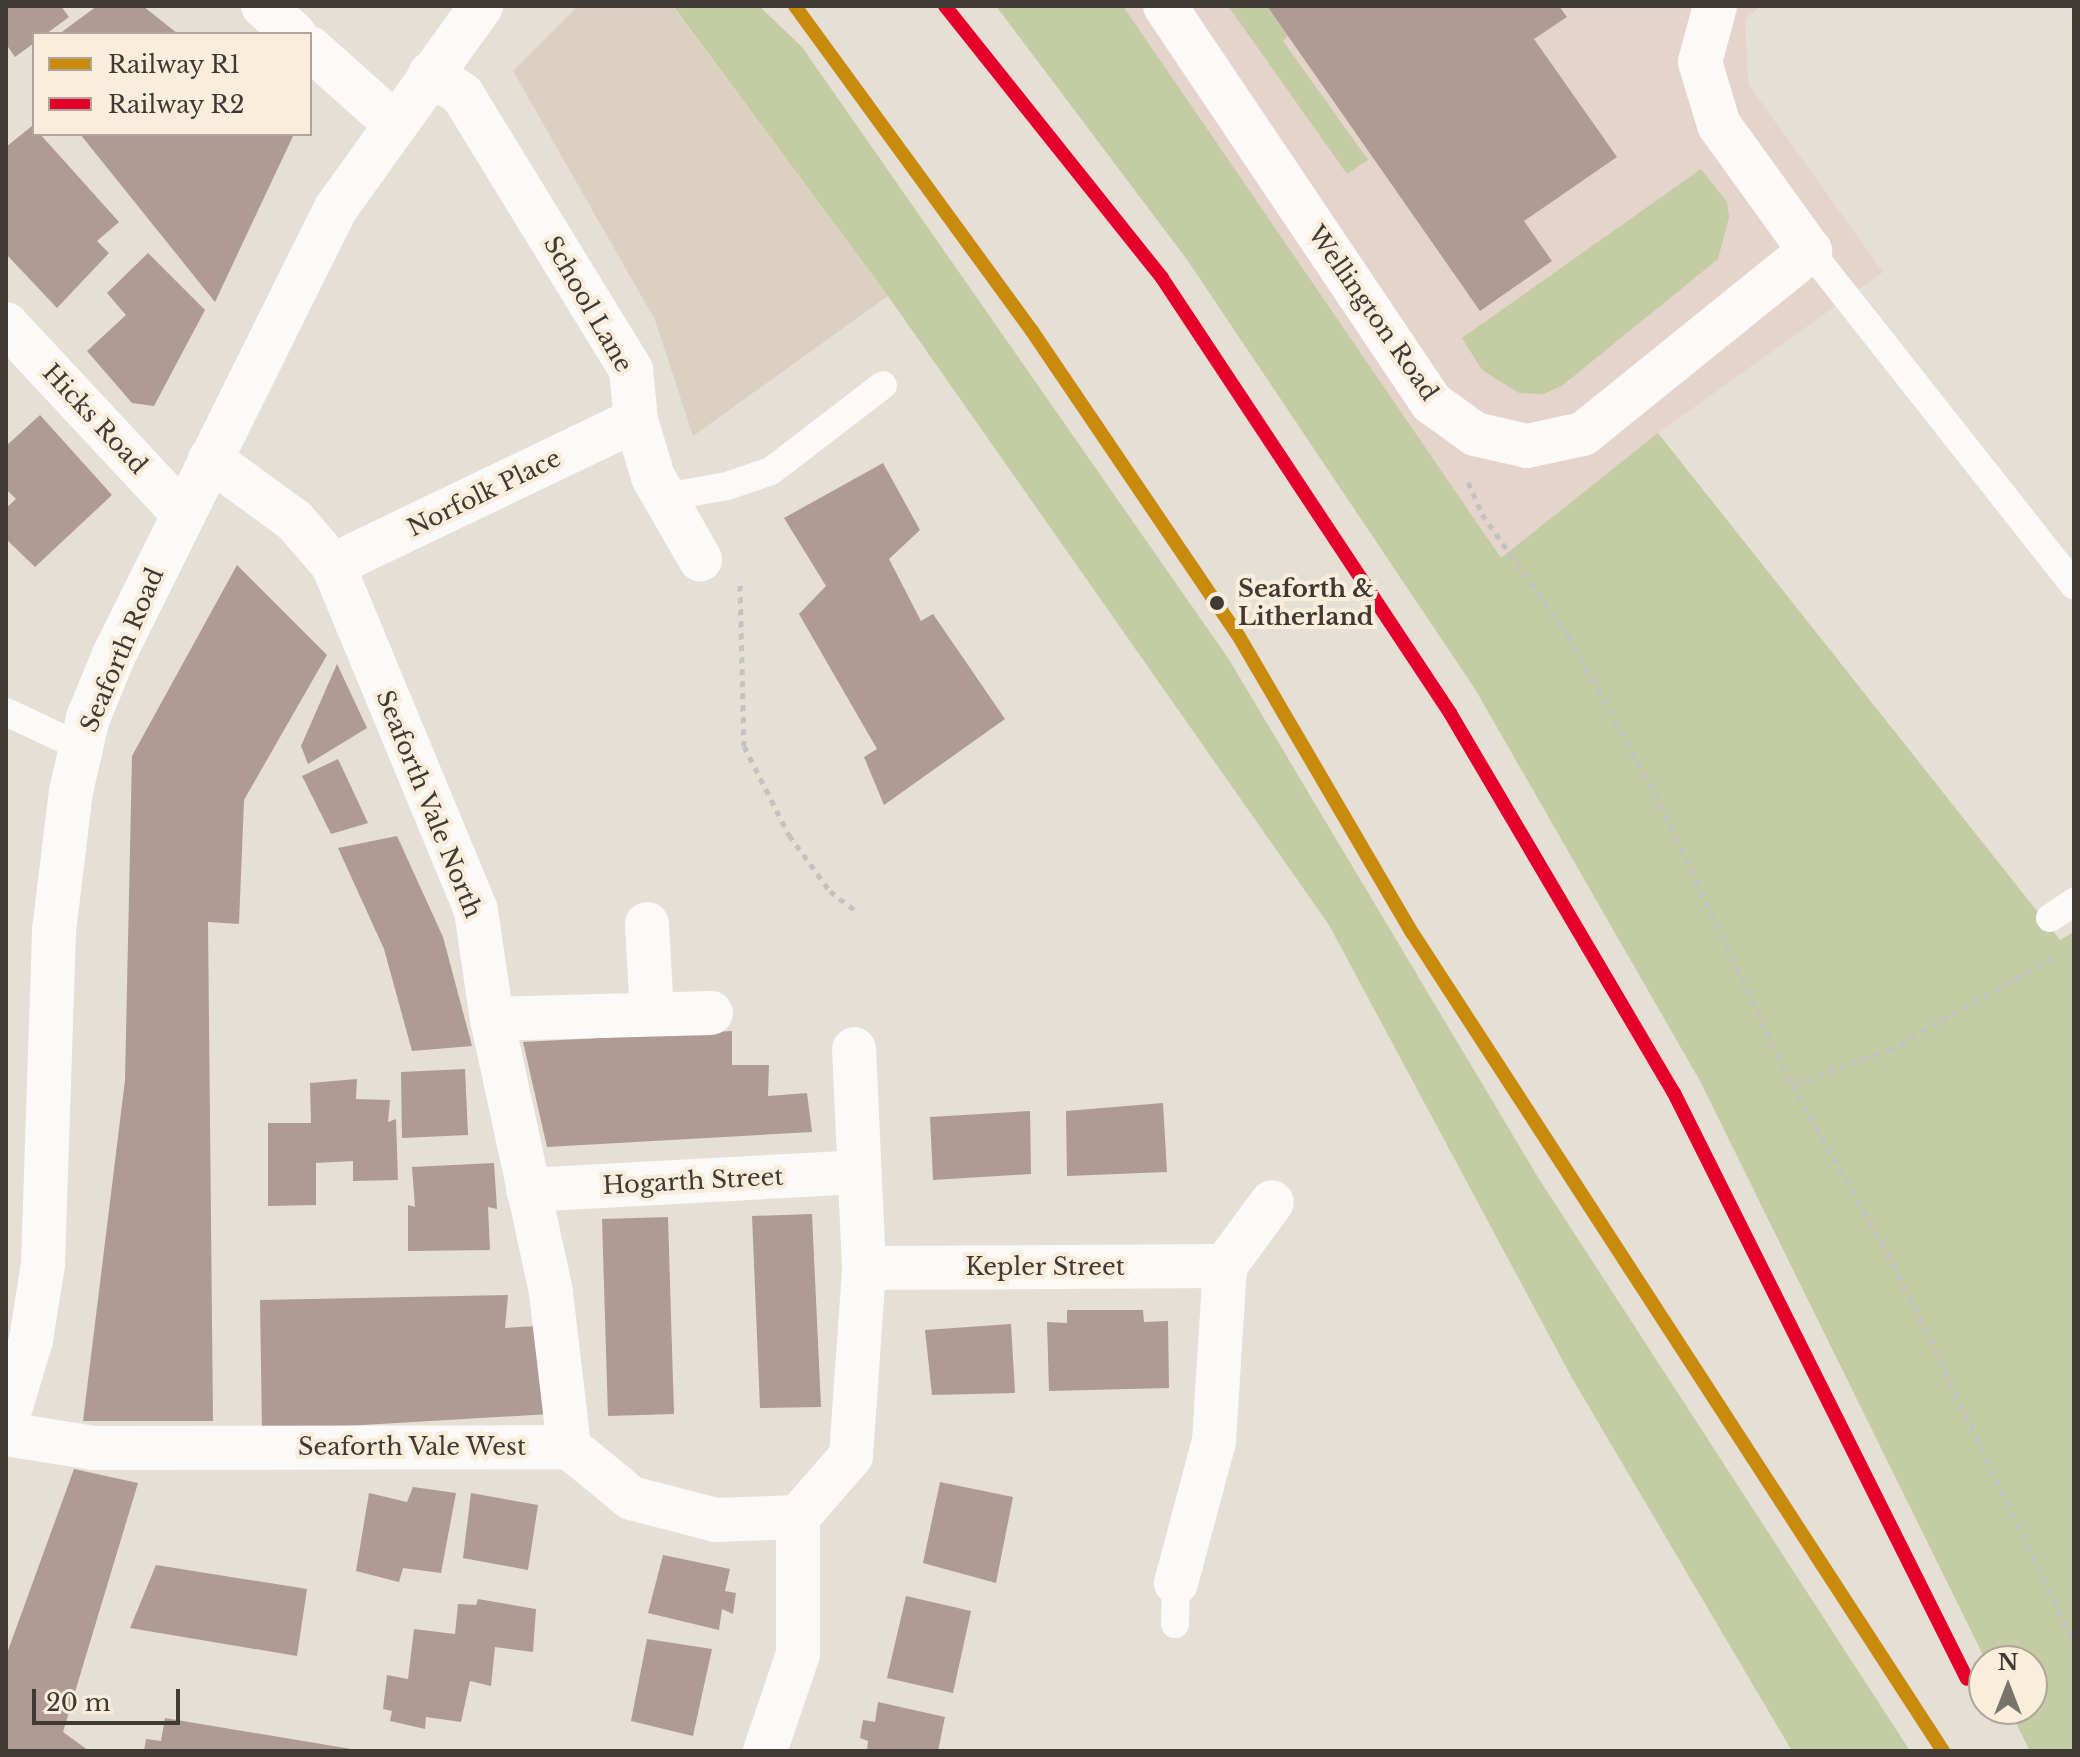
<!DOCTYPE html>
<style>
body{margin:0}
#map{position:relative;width:2080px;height:1757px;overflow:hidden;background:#e5dfd5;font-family:"Libre Baskerville",serif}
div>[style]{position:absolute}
.commercial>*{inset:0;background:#e5d4cc}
.industrial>*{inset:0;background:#dbd0c2}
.green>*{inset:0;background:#c3cca2}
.building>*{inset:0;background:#af9b94}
.path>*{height:5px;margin-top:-2.5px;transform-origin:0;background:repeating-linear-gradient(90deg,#c5c3c1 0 6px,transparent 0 12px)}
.lane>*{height:28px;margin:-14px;padding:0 14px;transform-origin:14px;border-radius:14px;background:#fbfaf9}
.street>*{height:44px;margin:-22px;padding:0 22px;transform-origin:22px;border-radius:22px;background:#fbfaf9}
.secondary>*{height:44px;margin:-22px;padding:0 22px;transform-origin:22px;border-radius:22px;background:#fbfaf9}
.rail-1>*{height:14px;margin:-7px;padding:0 7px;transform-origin:7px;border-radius:7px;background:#c98b0d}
.rail-2>*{height:14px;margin:-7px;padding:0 7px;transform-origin:7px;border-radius:7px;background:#e4002b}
.dots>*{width:22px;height:22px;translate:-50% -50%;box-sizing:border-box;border:4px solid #f9eddc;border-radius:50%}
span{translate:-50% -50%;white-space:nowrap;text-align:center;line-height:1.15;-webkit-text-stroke:8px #f9eddc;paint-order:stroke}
.street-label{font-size:24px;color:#3f3a34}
.stop-label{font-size:24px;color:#3f3a34;font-weight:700}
.left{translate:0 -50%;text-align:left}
.frame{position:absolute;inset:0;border:8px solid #3f3a34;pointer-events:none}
.legend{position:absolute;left:32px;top:32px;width:280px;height:104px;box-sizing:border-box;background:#f9eddc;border:2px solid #afa599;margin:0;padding:10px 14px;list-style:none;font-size:24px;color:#3f3a34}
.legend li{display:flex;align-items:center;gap:16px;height:40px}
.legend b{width:40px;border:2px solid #afa599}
.north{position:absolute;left:1968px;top:1645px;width:80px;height:80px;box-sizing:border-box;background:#f9eddc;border:2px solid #afa599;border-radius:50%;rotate:0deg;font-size:22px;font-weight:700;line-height:32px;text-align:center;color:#3f3a34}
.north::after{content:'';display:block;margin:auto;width:28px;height:36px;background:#79746c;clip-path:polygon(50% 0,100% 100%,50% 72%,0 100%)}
.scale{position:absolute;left:32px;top:1689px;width:148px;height:36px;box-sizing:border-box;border:4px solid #3f3a34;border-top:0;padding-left:10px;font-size:24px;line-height:28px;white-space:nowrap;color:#3f3a34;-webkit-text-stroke:6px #f9eddc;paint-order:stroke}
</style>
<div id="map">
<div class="commercial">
<div style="clip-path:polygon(1123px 6px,1761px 6px,1745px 19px,1748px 84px,1883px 272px,1658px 433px,1501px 559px)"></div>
</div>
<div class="industrial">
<div style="clip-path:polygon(578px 6px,672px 6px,888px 296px,693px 436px,655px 320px,513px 71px)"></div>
</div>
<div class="green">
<div style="clip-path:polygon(673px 6px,759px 6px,802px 47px,1228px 658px,1539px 1179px,1910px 1751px,1792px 1751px,1572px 1378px,1329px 925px,888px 296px)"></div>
<div style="clip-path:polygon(996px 6px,1123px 6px,1501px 558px,1658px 433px,2060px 940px,2074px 932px,2074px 1751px,2030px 1751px,2009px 1709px,2032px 1709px,2032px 1661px,1986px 1661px,1700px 1081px,1475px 689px,1188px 261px)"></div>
<div style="clip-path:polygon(1228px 6px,1267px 6px,1288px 36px,1283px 41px,1368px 160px,1347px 174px)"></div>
<div style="clip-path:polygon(1701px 169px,1727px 202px,1729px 217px,1718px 259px,1563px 385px,1544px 394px,1519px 393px,1482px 370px,1462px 338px)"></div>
</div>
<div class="building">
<div style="clip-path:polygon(6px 6px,61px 6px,69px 17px,46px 34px,34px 34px,34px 43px,15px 57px,6px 44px)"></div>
<div style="clip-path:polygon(97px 6px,143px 6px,178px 34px,59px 34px)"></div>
<div style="clip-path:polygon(1267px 6px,1559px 6px,1567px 17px,1534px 39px,1617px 157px,1524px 221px,1552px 261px,1480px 311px)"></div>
<div style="clip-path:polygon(32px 126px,34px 134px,40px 134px,119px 222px,97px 241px,109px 253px,57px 308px,6px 254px,6px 147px)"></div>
<div style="clip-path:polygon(80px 134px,294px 134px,215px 302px)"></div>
<div style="clip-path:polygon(148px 253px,205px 310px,154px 406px,132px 403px,87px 351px,126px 315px,107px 293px)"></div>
<div style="clip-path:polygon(40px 415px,112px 495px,35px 567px,6px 539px,6px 508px,16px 499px,6px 489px,6px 446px)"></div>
<div style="clip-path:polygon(883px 463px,920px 530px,889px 559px,921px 621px,933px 614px,1005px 719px,884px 805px,864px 757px,877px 749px,799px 614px,826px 586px,784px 518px)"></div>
<div style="clip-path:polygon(237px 565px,327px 655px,244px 800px,239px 924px,208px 922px,213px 1421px,83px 1421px,125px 1080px,132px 756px)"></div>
<div style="clip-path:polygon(337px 664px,367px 728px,308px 764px,301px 746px)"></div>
<div style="clip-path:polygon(338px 759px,368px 823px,331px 834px,302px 776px)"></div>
<div style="clip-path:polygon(397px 836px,443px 937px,472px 1046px,412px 1051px,384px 949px,338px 848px)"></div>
<div style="clip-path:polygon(732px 1031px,732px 1065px,769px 1065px,768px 1096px,807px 1093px,812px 1132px,547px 1147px,523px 1042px)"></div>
<div style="clip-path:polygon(465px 1069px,468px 1135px,402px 1138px,401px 1072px)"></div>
<div style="clip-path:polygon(357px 1079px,356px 1099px,390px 1100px,388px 1122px,396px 1119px,398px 1180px,353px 1181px,353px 1161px,316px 1163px,316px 1205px,268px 1206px,268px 1123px,311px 1123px,310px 1083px)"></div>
<div style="clip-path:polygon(1163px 1103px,1167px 1172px,1067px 1176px,1066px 1111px)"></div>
<div style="clip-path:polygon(1030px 1111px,1031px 1174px,933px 1180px,930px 1117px)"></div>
<div style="clip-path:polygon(494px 1163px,497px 1209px,488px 1207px,490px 1250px,408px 1251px,408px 1205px,415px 1207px,412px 1167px)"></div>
<div style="clip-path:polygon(812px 1214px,821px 1407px,760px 1408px,752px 1216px)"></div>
<div style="clip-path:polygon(668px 1217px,674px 1414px,608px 1416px,602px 1219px)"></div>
<div style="clip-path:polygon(508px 1295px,505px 1328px,536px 1326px,550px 1414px,262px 1431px,260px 1300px)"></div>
<div style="clip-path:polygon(1067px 1310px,1143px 1310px,1144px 1322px,1168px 1321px,1169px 1388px,1049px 1391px,1047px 1322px,1067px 1323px)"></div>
<div style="clip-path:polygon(1011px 1324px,1015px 1393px,932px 1395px,925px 1330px)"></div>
<div style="clip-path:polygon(74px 1469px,138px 1483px,63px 1732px,89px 1751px,6px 1751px,6px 1656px)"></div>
<div style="clip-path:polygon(940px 1482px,1013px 1497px,996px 1583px,923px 1563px)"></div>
<div style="clip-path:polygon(413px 1487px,456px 1493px,441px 1573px,403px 1568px,399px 1582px,356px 1571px,369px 1493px,407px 1502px)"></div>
<div style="clip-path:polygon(471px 1493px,538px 1505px,528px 1570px,463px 1558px)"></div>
<div style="clip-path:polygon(663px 1555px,730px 1569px,725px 1591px,736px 1593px,733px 1614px,722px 1609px,719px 1630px,648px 1613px)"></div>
<div style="clip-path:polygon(156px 1565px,307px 1589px,297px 1656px,130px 1628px)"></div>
<div style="clip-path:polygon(906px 1596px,971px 1611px,953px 1693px,887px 1678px)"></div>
<div style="clip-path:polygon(478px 1599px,536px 1609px,533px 1652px,495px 1647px,491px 1686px,470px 1681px,461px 1722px,426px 1717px,425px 1729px,390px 1721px,392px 1711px,383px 1709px,387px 1675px,408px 1679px,414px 1629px,455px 1634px,458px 1604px,476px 1605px)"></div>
<div style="clip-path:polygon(647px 1639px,712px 1649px,693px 1736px,631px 1721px)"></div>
<div style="clip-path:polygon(878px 1702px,945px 1717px,938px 1751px,867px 1751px,868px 1741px,860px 1738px,863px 1720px,875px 1722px)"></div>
<div style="clip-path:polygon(165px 1718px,351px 1749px,351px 1751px,144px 1751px,146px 1739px,161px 1741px)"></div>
</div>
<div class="path">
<div style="left:1468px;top:482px;width:35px;rotate:66deg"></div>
<div style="left:1482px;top:514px;width:149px;rotate:54.8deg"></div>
<div style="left:1568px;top:636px;width:179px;rotate:61deg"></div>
<div style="left:1655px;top:793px;width:323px;rotate:64.9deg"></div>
<div style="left:740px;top:585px;width:161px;rotate:88.6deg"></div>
<div style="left:744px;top:746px;width:100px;rotate:63.2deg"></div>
<div style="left:789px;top:835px;width:69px;rotate:53.8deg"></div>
<div style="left:830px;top:891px;width:33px;rotate:38deg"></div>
<div style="left:2052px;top:958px;width:185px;rotate:150.5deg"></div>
<div style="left:1891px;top:1049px;width:105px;rotate:160deg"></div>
<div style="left:1792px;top:1085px;width:205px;rotate:60.4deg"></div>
<div style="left:1893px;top:1263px;width:421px;rotate:64.5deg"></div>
</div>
<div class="lane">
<div style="left:1810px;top:251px;width:426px;rotate:51.7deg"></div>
<div style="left:665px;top:497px;width:63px;rotate:-10.1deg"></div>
<div style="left:727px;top:486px;width:46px;rotate:-18.8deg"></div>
<div style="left:771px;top:471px;width:141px;rotate:-37.5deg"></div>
<div style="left:6px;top:712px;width:83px;rotate:25deg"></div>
<div style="left:2050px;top:918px;width:29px;rotate:-34deg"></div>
<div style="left:1175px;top:1624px;width:41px;rotate:-88.6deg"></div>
</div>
<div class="street">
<div style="left:263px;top:6px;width:42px;rotate:42.1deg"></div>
<div style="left:1165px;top:6px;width:478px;rotate:56.1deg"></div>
<div style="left:1432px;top:403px;width:53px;rotate:35.8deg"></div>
<div style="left:1475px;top:434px;width:53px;rotate:13deg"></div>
<div style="left:1527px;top:446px;width:57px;rotate:-12.1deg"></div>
<div style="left:1583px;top:434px;width:292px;rotate:-38.9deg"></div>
<div style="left:1810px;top:251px;width:155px;rotate:-125.8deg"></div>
<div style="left:1719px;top:125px;width:66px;rotate:-106.8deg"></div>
<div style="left:1700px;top:62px;width:58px;rotate:-75deg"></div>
<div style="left:310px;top:48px;width:113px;rotate:41.8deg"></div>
<div style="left:430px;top:74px;width:38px;rotate:32deg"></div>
<div style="left:462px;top:94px;width:324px;rotate:58.5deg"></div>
<div style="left:631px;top:370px;width:50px;rotate:84.3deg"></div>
<div style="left:636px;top:420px;width:59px;rotate:73.4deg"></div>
<div style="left:653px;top:477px;width:95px;rotate:60.2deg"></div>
<div style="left:6px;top:324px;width:260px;rotate:47deg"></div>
<div style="left:210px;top:459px;width:105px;rotate:36.1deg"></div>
<div style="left:295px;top:521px;width:58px;rotate:49.2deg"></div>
<div style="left:333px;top:565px;width:374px;rotate:67.5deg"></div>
<div style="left:476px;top:911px;width:109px;rotate:81.6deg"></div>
<div style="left:492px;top:1019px;width:280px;rotate:77.8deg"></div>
<div style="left:551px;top:1293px;width:155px;rotate:83.3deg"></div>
<div style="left:333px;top:565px;width:336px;rotate:-25.6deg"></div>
<div style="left:647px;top:924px;width:90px;rotate:86.8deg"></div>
<div style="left:492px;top:1019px;width:219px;rotate:-1.6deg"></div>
<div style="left:528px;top:1190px;width:330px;rotate:-3.1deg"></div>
<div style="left:864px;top:1268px;width:361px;rotate:-0.3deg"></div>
<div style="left:6px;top:1434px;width:89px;rotate:9deg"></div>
<div style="left:94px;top:1448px;width:475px;rotate:-0.1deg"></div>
<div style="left:569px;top:1447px;width:80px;rotate:39.4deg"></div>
<div style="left:631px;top:1498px;width:88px;rotate:14.5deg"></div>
<div style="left:716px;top:1520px;width:82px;rotate:-2.1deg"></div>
<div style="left:798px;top:1517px;width:81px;rotate:-49deg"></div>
<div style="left:851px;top:1456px;width:188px;rotate:-86deg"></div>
<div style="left:864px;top:1268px;width:219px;rotate:-92.6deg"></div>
<div style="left:1176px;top:1583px;width:147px;rotate:-75deg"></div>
<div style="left:1214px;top:1441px;width:175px;rotate:-86.4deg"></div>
<div style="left:1225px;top:1266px;width:79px;rotate:-53.7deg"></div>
<div style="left:765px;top:1751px;width:102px;rotate:-71.2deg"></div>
<div style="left:798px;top:1654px;width:137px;rotate:-90deg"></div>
</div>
<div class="secondary">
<div style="left:6px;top:1423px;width:87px;rotate:-73.2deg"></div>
<div style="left:31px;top:1340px;width:77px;rotate:-81deg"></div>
<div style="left:43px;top:1264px;width:333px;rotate:-88.1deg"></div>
<div style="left:54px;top:931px;width:141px;rotate:-83.1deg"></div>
<div style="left:71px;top:791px;width:75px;rotate:-76.9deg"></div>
<div style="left:88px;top:718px;width:68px;rotate:-67.6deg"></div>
<div style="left:114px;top:655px;width:499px;rotate:-63.6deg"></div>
<div style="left:336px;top:208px;width:249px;rotate:-54.3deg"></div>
</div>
<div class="rail-1">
<div style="left:795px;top:6px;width:402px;rotate:53.9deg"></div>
<div style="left:1032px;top:331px;width:367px;rotate:55.9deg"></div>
<div style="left:1238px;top:635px;width:346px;rotate:59.7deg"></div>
<div style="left:1413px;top:934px;width:974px;rotate:57.03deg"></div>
</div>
<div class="rail-2">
<div style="left:945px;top:6px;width:348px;rotate:51.4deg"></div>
<div style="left:1162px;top:278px;width:522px;rotate:56.49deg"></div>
<div style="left:1450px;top:713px;width:441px;rotate:59.5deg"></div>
<div style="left:1674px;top:1093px;width:655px;rotate:63.43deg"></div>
</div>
<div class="dots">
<div style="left:1217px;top:603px;background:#3f3a34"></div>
</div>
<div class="street-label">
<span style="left:588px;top:304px;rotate:60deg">School Lane</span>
<span style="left:1373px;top:313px;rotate:55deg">Wellington Road</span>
<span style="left:95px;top:419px;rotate:47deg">Hicks Road</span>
<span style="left:484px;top:493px;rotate:-26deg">Norfolk Place</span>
<span style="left:122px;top:650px;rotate:-67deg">Seaforth Road</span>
<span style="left:429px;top:804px;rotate:68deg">Seaforth Vale North</span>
<span style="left:693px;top:1181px;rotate:-3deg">Hogarth Street</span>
<span style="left:1045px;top:1267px">Kepler Street</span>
<span style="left:412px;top:1447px">Seaforth Vale West</span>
</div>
<div class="stop-label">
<span class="left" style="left:1238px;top:603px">Seaforth &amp;<br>Litherland</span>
</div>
<div class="frame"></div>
<ul class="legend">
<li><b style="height:10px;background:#c98b0d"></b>Railway R1</li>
<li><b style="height:10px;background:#e4002b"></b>Railway R2</li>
</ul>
<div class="north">N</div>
<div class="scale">20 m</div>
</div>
